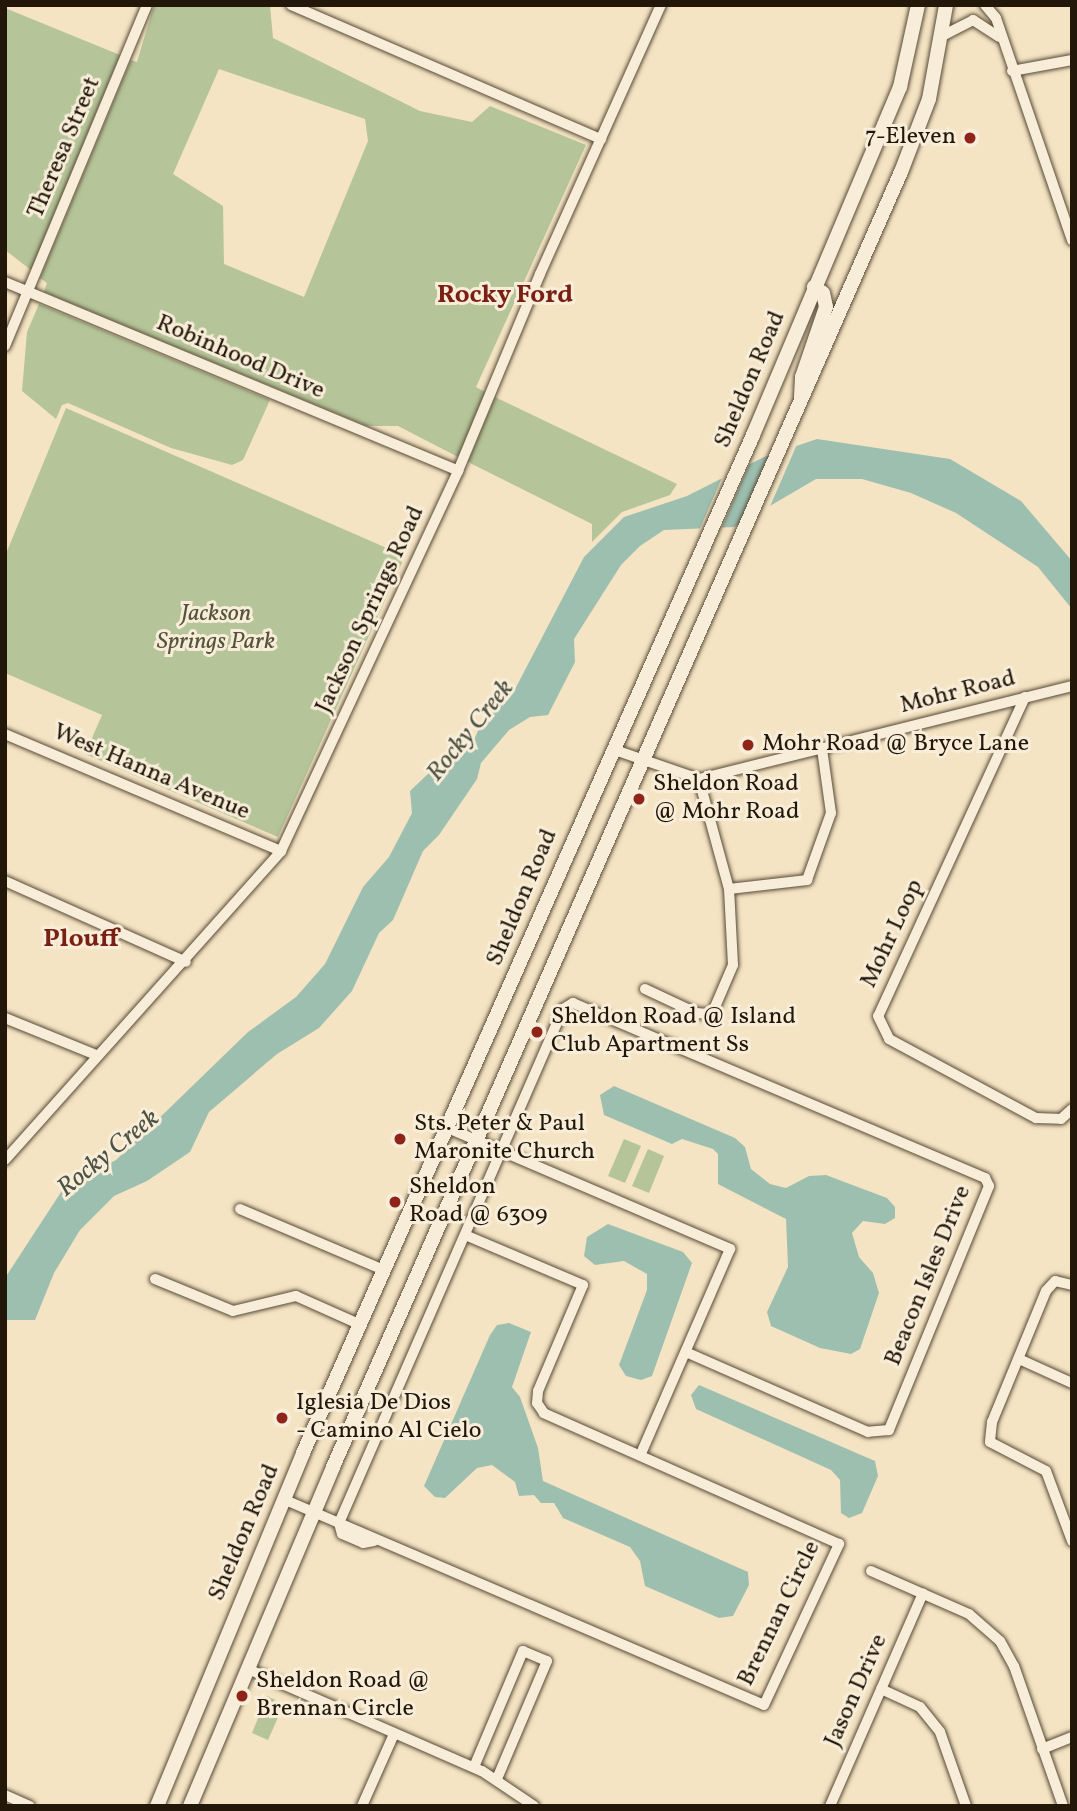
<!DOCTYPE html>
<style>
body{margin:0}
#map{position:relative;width:1077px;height:1811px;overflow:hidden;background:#f5e4c3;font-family:Vollkorn,serif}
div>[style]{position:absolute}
.green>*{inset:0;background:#b5c599}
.water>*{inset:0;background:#9dbfb0}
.pier>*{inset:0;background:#f5e4c3}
.roads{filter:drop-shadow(0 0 2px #574a37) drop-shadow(0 0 2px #574a37)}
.street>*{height:10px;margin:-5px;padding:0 5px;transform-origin:5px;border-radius:5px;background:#f8edd8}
.secondary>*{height:14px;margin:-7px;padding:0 7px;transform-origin:7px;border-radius:7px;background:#f8edd8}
.dots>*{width:19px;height:19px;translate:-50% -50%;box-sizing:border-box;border:4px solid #f8edd8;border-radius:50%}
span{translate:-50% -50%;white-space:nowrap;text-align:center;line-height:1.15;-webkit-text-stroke:6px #f8edd8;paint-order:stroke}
.poi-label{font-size:24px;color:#221708}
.right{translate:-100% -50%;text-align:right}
.left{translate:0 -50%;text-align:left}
.street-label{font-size:24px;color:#221708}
.park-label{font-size:24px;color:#55543b;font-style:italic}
.neighbourhood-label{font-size:26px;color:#7a1f14;font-weight:700}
.water-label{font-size:26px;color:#4d5243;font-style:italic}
.frame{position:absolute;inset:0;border:7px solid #221708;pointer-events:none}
</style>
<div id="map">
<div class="green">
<div style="clip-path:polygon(evenodd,154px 5px,270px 5px,273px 38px,420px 111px,472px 122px,490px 106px,586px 145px,476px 387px,485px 392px,458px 457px,398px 426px,367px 426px,44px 292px,47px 283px,40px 278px,131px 60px,137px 62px,154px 5px,219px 69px,365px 119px,368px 141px,304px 297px,224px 264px,223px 206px,173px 174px,219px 69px)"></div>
<div style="clip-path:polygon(5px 8px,120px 55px,31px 270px,5px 250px)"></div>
<div style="clip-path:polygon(39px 304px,270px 400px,243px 460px,232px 465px,171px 448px,68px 403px,62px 405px,56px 419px,22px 391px,27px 332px)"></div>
<div style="clip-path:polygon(495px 397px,677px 484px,670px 495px,622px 512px,592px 542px,592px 524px,468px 462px)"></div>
<div style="clip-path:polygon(66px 408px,405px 556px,278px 837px,85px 754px,102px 715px,5px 673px,5px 556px)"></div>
<div style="clip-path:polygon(624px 1139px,641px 1146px,625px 1183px,608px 1176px)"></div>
<div style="clip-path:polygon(648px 1149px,664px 1156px,649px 1193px,632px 1186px)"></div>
<div style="clip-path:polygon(267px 1696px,284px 1704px,268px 1740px,252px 1733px)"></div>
</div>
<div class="water">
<div style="clip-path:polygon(817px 439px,950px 459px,1021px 501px,1072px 561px,1072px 609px,1038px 567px,956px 513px,911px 493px,862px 479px,816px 479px,734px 527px,664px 530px,640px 546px,621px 565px,574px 639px,575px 662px,548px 715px,530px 717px,509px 730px,481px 763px,477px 779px,439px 835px,423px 851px,393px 920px,379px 933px,352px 991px,319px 1028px,277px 1054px,209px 1112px,190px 1152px,147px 1181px,114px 1196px,80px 1230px,54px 1273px,35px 1320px,5px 1320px,5px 1278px,65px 1186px,116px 1160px,248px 1032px,296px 997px,325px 964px,363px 887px,389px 857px,412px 813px,410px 791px,450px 753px,473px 742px,482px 722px,513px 693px,584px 557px,624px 517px,687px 496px,764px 457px)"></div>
<div style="clip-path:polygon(614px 1086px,735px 1138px,745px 1147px,751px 1169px,770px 1184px,786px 1188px,809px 1176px,826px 1175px,887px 1198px,895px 1207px,895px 1218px,885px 1224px,863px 1221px,852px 1233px,859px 1257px,873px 1273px,879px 1293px,860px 1349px,851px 1354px,820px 1348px,771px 1326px,767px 1312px,788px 1267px,786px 1219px,718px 1184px,718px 1154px,713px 1149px,682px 1139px,672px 1144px,604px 1115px,600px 1095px)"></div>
<div style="clip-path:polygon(608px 1224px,683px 1252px,692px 1263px,652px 1376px,641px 1380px,626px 1376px,619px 1365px,647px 1290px,647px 1274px,624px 1261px,595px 1265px,584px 1256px,587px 1237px)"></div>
<div style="clip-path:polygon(509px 1323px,531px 1332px,512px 1387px,520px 1397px,538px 1448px,543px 1481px,748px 1572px,749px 1585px,733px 1616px,719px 1618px,645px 1586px,640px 1561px,630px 1547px,563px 1518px,554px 1503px,541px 1503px,534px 1495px,519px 1496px,515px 1482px,492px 1465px,477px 1468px,445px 1498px,435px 1497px,424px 1486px,490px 1335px,497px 1325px)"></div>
<div style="clip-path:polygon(699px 1385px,875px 1461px,878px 1476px,862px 1513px,849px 1518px,841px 1513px,840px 1480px,831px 1470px,696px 1409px,691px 1395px)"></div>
</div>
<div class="pier">
<div style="clip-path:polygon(798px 442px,768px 511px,739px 528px,773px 450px)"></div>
<div style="clip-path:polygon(752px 458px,720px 532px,698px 533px,725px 471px)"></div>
</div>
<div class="roads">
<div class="street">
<div style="left:291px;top:5px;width:338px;rotate:23.4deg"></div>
<div style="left:985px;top:5px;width:17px;rotate:50deg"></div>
<div style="left:996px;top:18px;width:235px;rotate:71.1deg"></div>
<div style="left:942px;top:36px;width:35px;rotate:-27deg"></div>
<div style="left:973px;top:20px;width:31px;rotate:33deg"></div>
<div style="left:1012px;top:71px;width:61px;rotate:-10.4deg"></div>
<div style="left:5px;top:282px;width:491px;rotate:22.6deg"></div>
<div style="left:5px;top:346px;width:369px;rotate:-67.4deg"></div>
<div style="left:1025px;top:697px;width:351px;rotate:114.7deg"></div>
<div style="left:878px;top:1016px;width:25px;rotate:64deg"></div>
<div style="left:889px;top:1039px;width:167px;rotate:28.3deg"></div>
<div style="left:1036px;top:1118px;width:25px;rotate:2deg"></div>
<div style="left:1061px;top:1119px;width:15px;rotate:-42deg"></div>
<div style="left:5px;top:734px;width:300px;rotate:23deg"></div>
<div style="left:612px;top:749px;width:92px;rotate:19deg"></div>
<div style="left:699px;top:779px;width:384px;rotate:-14deg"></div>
<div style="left:5px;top:881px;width:198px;rotate:24.1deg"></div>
<div style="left:729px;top:889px;width:79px;rotate:-6.6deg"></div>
<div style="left:807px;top:880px;width:71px;rotate:-70.3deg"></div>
<div style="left:831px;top:813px;width:65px;rotate:-98deg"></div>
<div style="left:645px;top:989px;width:56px;rotate:25.2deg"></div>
<div style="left:696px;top:1013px;width:16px;rotate:4deg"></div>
<div style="left:712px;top:1014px;width:53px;rotate:-66.8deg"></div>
<div style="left:733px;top:965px;width:76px;rotate:-93deg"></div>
<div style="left:729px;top:889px;width:114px;rotate:-105.3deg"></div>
<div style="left:5px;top:1018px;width:98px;rotate:22.1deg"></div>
<div style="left:448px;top:1128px;width:307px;rotate:23.2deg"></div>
<div style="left:730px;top:1249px;width:223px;rotate:113.5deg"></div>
<div style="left:5px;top:1160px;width:414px;rotate:-48.2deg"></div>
<div style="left:281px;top:851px;width:419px;rotate:-65deg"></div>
<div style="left:458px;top:471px;width:213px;rotate:-67.4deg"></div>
<div style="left:540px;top:274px;width:295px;rotate:-65.8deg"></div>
<div style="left:240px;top:1209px;width:156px;rotate:23deg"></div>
<div style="left:155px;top:1279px;width:84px;rotate:22.3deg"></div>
<div style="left:233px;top:1311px;width:65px;rotate:-13.4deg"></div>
<div style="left:296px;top:1296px;width:69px;rotate:24deg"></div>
<div style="left:1072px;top:1285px;width:17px;rotate:-167deg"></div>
<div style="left:1055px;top:1281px;width:13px;rotate:132deg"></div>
<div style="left:1046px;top:1291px;width:142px;rotate:112.4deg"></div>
<div style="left:992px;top:1422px;width:20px;rotate:96deg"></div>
<div style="left:990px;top:1442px;width:63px;rotate:27.4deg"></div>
<div style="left:1046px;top:1471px;width:75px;rotate:69.6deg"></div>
<div style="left:1019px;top:1359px;width:58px;rotate:24.4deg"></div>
<div style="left:283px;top:1499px;width:523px;rotate:23.18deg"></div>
<div style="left:764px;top:1705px;width:178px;rotate:-65deg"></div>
<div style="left:839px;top:1544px;width:323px;rotate:-156.1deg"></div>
<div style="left:544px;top:1413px;width:12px;rotate:-125deg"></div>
<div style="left:537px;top:1403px;width:12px;rotate:-85deg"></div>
<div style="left:538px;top:1391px;width:115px;rotate:-67deg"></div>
<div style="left:583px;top:1285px;width:128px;rotate:-157deg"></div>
<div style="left:339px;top:1523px;width:561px;rotate:-66.45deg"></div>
<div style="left:563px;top:1009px;width:12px;rotate:-31deg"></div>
<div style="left:573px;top:1003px;width:448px;rotate:23deg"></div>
<div style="left:985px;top:1178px;width:9px;rotate:63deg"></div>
<div style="left:989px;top:1186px;width:264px;rotate:112.3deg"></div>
<div style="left:889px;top:1430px;width:21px;rotate:175deg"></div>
<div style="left:868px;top:1432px;width:199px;rotate:-156.3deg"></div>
<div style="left:339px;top:1523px;width:11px;rotate:75deg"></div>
<div style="left:342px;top:1534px;width:23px;rotate:23deg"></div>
<div style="left:363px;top:1543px;width:11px;rotate:-10deg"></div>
<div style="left:871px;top:1571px;width:107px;rotate:23.7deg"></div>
<div style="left:969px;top:1614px;width:41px;rotate:41.1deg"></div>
<div style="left:1000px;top:1641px;width:29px;rotate:61deg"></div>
<div style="left:1014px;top:1666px;width:148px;rotate:70.7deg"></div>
<div style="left:248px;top:1669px;width:255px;rotate:23.6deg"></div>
<div style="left:482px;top:1771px;width:63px;rotate:33.9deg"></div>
<div style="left:881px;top:1689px;width:43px;rotate:24.8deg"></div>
<div style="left:920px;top:1707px;width:32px;rotate:51deg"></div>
<div style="left:940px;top:1732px;width:78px;rotate:70.6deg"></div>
<div style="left:1042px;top:1749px;width:32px;rotate:-22deg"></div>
<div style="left:474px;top:1767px;width:126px;rotate:-67.1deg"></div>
<div style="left:523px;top:1651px;width:26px;rotate:23deg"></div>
<div style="left:547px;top:1661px;width:128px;rotate:113deg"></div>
<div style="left:5px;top:1795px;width:27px;rotate:24deg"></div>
<div style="left:362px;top:1806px;width:79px;rotate:-66deg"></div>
<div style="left:830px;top:1806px;width:232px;rotate:-66.4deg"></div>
</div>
<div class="secondary">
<div style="left:801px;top:397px;width:20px;rotate:-87deg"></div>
<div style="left:802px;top:377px;width:74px;rotate:-71.1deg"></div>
<div style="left:826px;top:307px;width:14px;rotate:-102deg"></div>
<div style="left:823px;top:293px;width:11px;rotate:-146deg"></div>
<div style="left:157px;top:1806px;width:382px;rotate:-67.5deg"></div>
<div style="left:303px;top:1453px;width:1113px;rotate:-66.15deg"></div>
<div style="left:753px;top:435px;width:378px;rotate:-67.1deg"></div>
<div style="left:900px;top:87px;width:84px;rotate:-77.6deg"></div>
<div style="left:190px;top:1806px;width:368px;rotate:-67.1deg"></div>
<div style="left:333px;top:1467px;width:1414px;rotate:-66.32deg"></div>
<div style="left:901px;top:172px;width:78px;rotate:-69deg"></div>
<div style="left:929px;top:99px;width:96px;rotate:-79.7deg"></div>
</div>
</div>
<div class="dots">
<div style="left:970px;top:138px;background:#8f2418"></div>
<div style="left:748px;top:745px;background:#8f2418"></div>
<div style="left:639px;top:799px;background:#8f2418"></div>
<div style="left:537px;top:1032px;background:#8f2418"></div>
<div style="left:400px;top:1139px;background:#8f2418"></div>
<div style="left:395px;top:1202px;background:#8f2418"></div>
<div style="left:282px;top:1418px;background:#8f2418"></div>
<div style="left:242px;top:1696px;background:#8f2418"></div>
</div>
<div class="poi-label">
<span class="right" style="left:956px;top:138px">7-Eleven</span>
<span class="left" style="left:762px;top:745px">Mohr Road @ Bryce Lane</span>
<span class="left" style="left:653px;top:799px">Sheldon Road<br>@ Mohr Road</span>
<span class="left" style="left:551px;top:1032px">Sheldon Road @ Island<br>Club Apartment Ss</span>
<span class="left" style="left:414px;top:1139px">Sts. Peter &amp; Paul<br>Maronite Church</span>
<span class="left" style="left:409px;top:1202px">Sheldon<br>Road @ 6309</span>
<span class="left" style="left:296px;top:1418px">Iglesia De Dios<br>- Camino Al Cielo</span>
<span class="left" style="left:256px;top:1696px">Sheldon Road @<br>Brennan Circle</span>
</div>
<div class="street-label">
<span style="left:65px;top:148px;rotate:-67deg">Theresa Street</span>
<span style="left:240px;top:358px;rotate:23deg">Robinhood Drive</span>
<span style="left:751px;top:380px;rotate:-67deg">Sheldon Road</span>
<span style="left:371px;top:610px;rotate:-65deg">Jackson Springs Road</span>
<span style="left:958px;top:693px;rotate:-14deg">Mohr Road</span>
<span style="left:151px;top:773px;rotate:23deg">West Hanna Avenue</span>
<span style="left:523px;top:898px;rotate:-67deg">Sheldon Road</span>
<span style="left:893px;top:934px;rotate:-65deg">Mohr Loop</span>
<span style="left:929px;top:1276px;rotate:-68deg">Beacon Isles Drive</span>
<span style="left:245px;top:1533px;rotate:-67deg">Sheldon Road</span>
<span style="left:780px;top:1614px;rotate:-64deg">Brennan Circle</span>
<span style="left:857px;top:1691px;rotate:-66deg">Jason Drive</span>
</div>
<div class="park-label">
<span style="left:216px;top:629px">Jackson<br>Springs Park</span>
</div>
<div class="neighbourhood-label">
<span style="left:505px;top:296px">Rocky Ford</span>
<span style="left:81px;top:940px">Plouff</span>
</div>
<div class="water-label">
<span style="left:471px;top:731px;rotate:-51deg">Rocky Creek</span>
<span style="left:109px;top:1154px;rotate:-39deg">Rocky Creek</span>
</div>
<div class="frame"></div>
</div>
